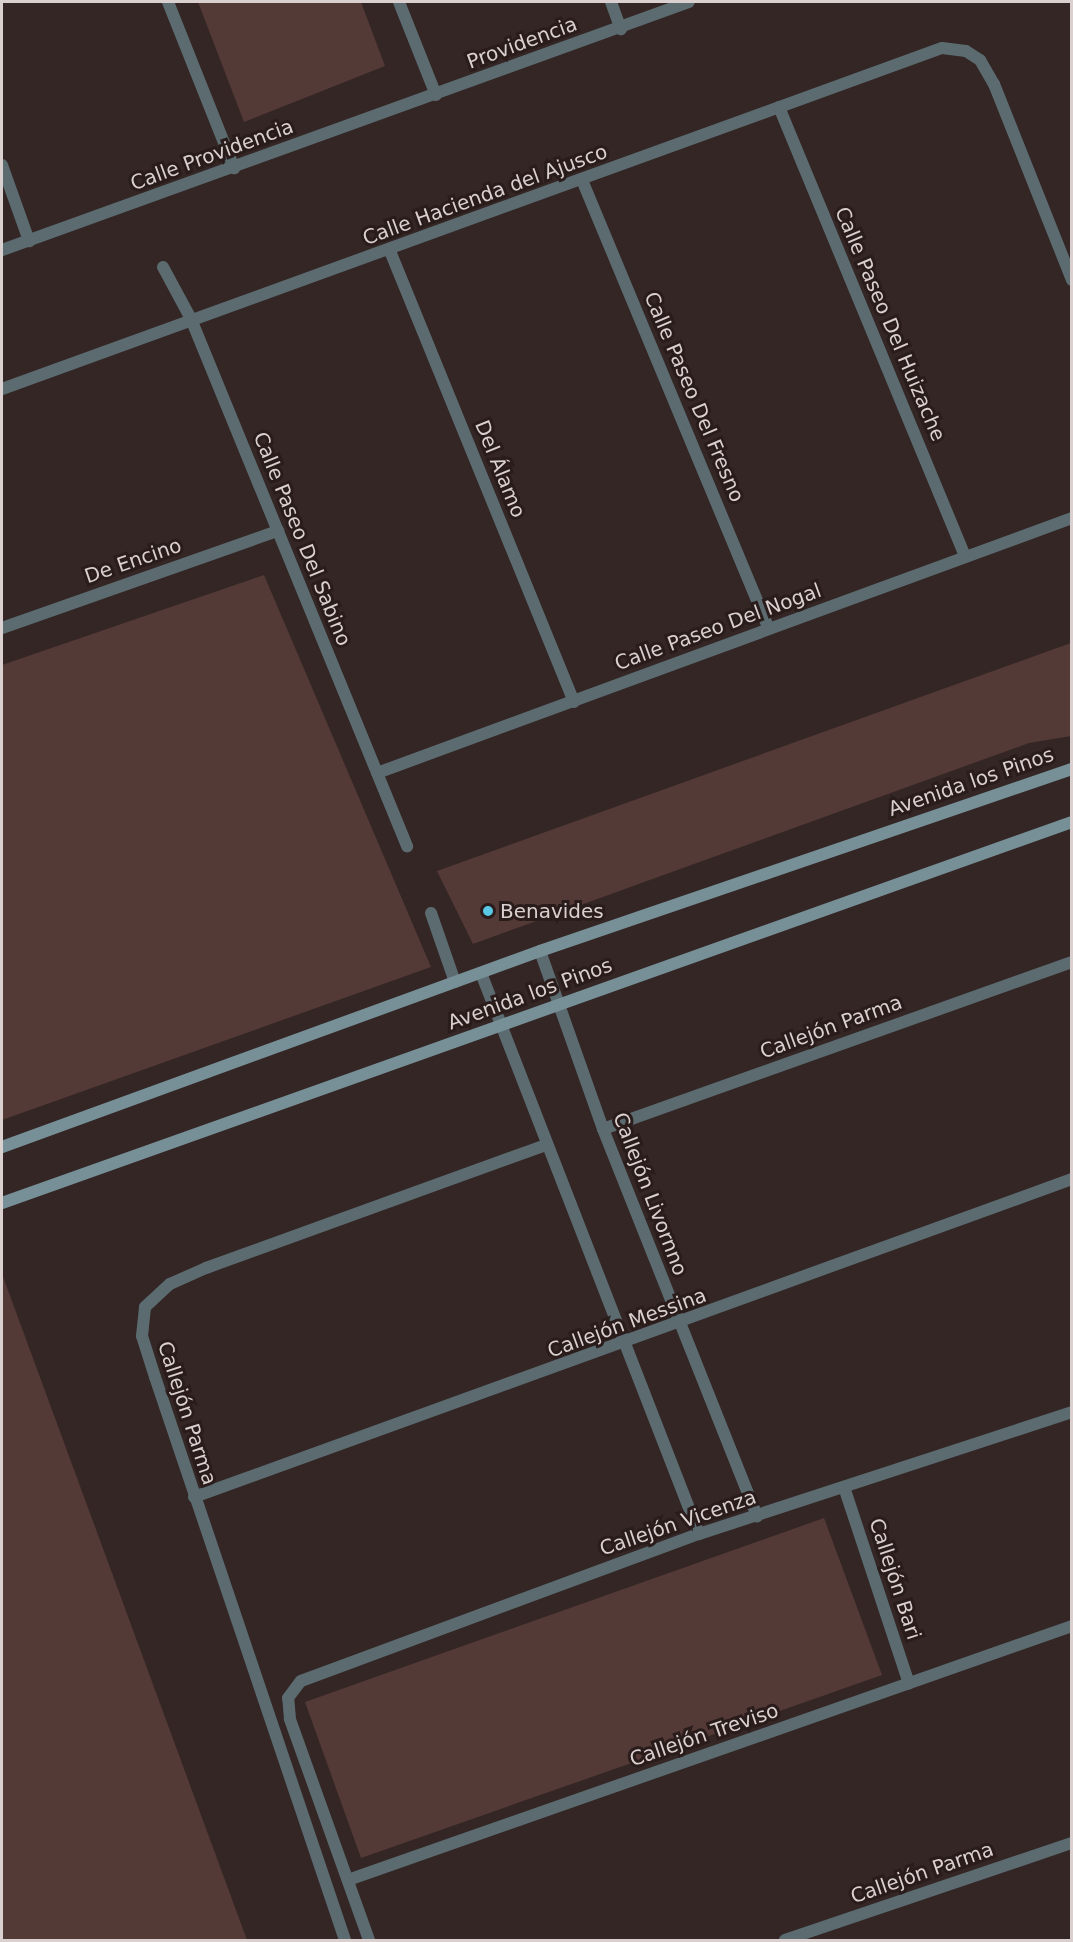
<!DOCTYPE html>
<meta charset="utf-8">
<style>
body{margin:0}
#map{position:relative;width:1073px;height:1942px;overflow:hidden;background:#332624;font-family:"DejaVu Sans",sans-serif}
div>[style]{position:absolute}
.green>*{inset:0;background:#543a37}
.street>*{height:12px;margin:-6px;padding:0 6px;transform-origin:6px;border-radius:6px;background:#5b6b70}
.secondary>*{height:12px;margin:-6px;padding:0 6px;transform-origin:6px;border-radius:6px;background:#779098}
.dots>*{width:16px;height:16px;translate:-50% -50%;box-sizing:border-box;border:3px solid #291c1b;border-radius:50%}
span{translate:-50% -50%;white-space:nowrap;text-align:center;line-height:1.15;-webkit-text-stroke:6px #291c1b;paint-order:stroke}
.street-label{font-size:20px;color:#d9d0cf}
.poi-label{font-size:20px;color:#d9d0cf}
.left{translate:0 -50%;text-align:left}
.frame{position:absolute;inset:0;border:3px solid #d9d0cf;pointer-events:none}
</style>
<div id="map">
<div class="green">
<div style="clip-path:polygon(198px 2px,361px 2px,385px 66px,244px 122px)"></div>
<div style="clip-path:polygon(264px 575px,431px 967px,2px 1120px,2px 665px)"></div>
<div style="clip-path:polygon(1071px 643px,1071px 736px,1029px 743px,473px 944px,437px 871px)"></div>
<div style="clip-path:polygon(2px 1274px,247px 1940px,2px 1940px)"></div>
<div style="clip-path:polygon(824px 1518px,882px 1675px,361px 1858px,305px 1702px)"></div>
</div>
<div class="street">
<div style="left:168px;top:2px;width:179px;rotate:68.3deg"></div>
<div style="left:399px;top:2px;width:100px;rotate:68.3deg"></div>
<div style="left:611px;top:2px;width:29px;rotate:70deg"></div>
<div style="left:779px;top:107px;width:487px;rotate:67.5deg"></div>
<div style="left:2px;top:165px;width:81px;rotate:70.4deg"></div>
<div style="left:582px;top:180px;width:486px;rotate:67.4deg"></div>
<div style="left:2px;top:250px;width:730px;rotate:-19.85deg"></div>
<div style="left:390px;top:251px;width:487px;rotate:67.8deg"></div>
<div style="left:163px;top:267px;width:59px;rotate:61.7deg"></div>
<div style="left:191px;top:319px;width:570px;rotate:67.71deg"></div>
<div style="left:2px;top:389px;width:1000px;rotate:-19.94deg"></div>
<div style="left:942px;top:48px;width:24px;rotate:7deg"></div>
<div style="left:966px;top:51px;width:17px;rotate:33deg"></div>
<div style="left:980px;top:60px;width:28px;rotate:60deg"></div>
<div style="left:994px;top:84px;width:211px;rotate:68.3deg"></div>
<div style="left:2px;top:628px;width:293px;rotate:-19.4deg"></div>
<div style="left:377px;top:773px;width:740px;rotate:-20.15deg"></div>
<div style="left:431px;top:913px;width:73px;rotate:70.8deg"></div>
<div style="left:540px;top:951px;width:189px;rotate:70.5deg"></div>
<div style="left:603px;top:1129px;width:417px;rotate:68.3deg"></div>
<div style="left:481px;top:973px;width:602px;rotate:68.76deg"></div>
<div style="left:603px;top:1129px;width:498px;rotate:-19.6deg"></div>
<div style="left:844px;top:1487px;width:207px;rotate:71.7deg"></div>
<div style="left:194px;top:1497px;width:934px;rotate:-19.91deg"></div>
<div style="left:348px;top:1880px;width:767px;rotate:-19.33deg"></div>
<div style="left:345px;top:1940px;width:594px;rotate:-108.65deg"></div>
<div style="left:155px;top:1377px;width:43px;rotate:-107.6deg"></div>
<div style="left:142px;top:1336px;width:29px;rotate:-84deg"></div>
<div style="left:145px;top:1307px;width:34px;rotate:-43deg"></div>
<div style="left:170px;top:1284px;width:39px;rotate:-24deg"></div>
<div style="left:206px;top:1268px;width:362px;rotate:-19.9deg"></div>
<div style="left:369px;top:1940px;width:235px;rotate:-109.7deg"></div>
<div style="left:290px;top:1719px;width:21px;rotate:-95deg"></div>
<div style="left:288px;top:1698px;width:21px;rotate:-53deg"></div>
<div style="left:301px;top:1681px;width:424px;rotate:-20.3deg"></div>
<div style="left:699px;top:1534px;width:392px;rotate:-18.1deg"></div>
<div style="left:785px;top:1940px;width:303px;rotate:-18.7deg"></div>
</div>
<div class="secondary">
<div style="left:2px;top:1147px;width:573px;rotate:-20.02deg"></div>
<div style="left:540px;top:951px;width:562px;rotate:-18.89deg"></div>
<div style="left:2px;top:1203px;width:1136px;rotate:-19.6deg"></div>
</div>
<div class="dots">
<div style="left:488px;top:911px;background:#5ac8e5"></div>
</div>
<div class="street-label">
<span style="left:522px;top:43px;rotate:-20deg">Providencia</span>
<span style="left:212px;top:155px;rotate:-20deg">Calle Providencia</span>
<span style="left:485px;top:195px;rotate:-20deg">Calle Hacienda del Ajusco</span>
<span style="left:890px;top:324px;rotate:67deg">Calle Paseo Del Huizache</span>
<span style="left:694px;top:397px;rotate:67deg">Calle Paseo Del Fresno</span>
<span style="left:500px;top:469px;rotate:68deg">Del Álamo</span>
<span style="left:302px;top:539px;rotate:68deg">Calle Paseo Del Sabino</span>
<span style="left:133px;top:561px;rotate:-19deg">De Encino</span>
<span style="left:718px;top:627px;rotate:-20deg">Calle Paseo Del Nogal</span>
<span style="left:971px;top:782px;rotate:-19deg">Avenida los Pinos</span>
<span style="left:530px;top:994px;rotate:-20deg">Avenida los Pinos</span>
<span style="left:831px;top:1027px;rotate:-20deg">Callejón Parma</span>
<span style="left:650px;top:1194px;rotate:69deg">Callejón Livornno</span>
<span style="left:627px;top:1323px;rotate:-20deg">Callejón Messina</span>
<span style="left:187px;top:1413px;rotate:72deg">Callejón Parma</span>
<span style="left:678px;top:1523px;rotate:-19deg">Callejón Vicenza</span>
<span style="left:895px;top:1579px;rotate:72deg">Callejón Bari</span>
<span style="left:704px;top:1735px;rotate:-19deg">Callejón Treviso</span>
<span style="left:922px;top:1873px;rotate:-19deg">Callejón Parma</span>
</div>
<div class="poi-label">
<span class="left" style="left:500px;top:911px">Benavides</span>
</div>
<div class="frame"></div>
</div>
